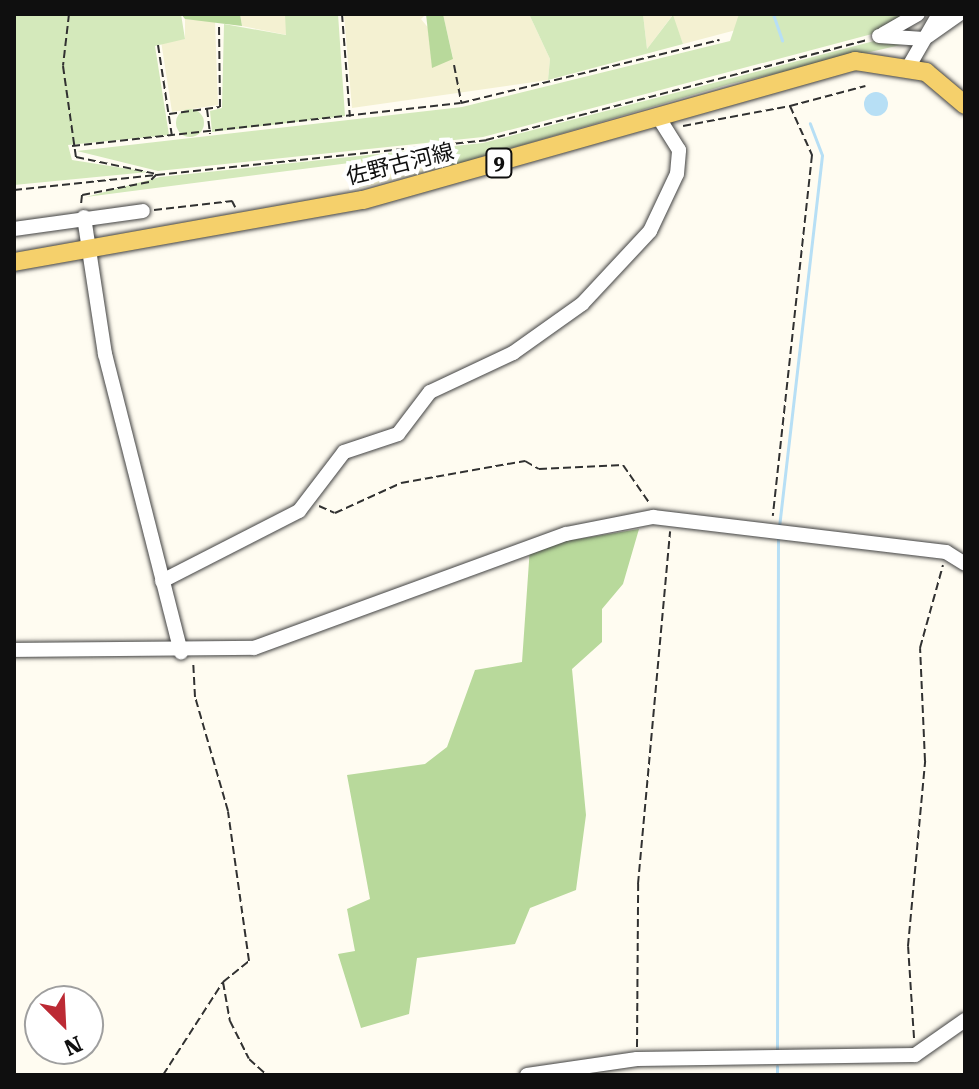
<!DOCTYPE html>
<meta charset="utf-8">
<style>
body{margin:0}
#map{position:relative;width:979px;height:1089px;overflow:hidden;background:#fffcf1;font-family:"Roboto Serif","Noto Sans JP",serif}
div>[style]{position:absolute}
.farmland>*{inset:0;background:#f4f1d2}
.green>*{inset:0;background:#d4e9bb}
.round{border-radius:50%}
.forest>*{inset:0;background:#b8d99b}
.water>*{inset:0;background:#b7dff5}
.stream>*{height:3px;margin:-1.5px;padding:0 1.5px;transform-origin:1.5px;border-radius:1.5px;background:#b7dff5}
.path>*{height:2px;margin-top:-1px;transform-origin:0;background:repeating-linear-gradient(90deg,#313131 0 8px,transparent 0 12px)}
.roads{filter:drop-shadow(0 0 2px #424242) drop-shadow(0 0 2px #424242)}
.minor>*{height:14px;margin:-7px;padding:0 7px;transform-origin:7px;border-radius:7px;background:#fff}
.major>*{height:18px;margin:-9px;padding:0 9px;transform-origin:9px;border-radius:9px;background:#f5d06b}
span{translate:-50% -50%;white-space:nowrap;text-align:center;line-height:1.15;-webkit-text-stroke:8px #fff;paint-order:stroke}
.shield-label span{padding:2px 6px;background:#fff;border:2px solid;border-radius:6px;-webkit-text-stroke-width:0}
.shield-label{font-size:20px;color:#0f0f0f;font-weight:700}
.street-label{font-size:22px;color:#0f0f0f}
.frame{position:absolute;inset:0;border:16px solid #0f0f0f;pointer-events:none}
.north{position:absolute;left:24px;top:985px;width:80px;height:80px;box-sizing:border-box;background:#fff;border:2px solid #9f9f9f;border-radius:50%;rotate:156deg;font-size:22px;font-weight:700;line-height:32px;text-align:center;color:#0f0f0f}
.north::after{content:'';display:block;margin:auto;width:28px;height:36px;background:#bc2a34;clip-path:polygon(50% 0,100% 100%,50% 72%,0 100%)}
</style>
<div id="map">
<div class="farmland">
<div style="clip-path:polygon(240px 14px,286px 14px,287px 35px,242px 26px)"></div>
<div style="clip-path:polygon(344px 14px,426px 14px,421px 19px,453px 58px,443px 14px,529px 14px,550px 59px,548px 80px,352px 108px)"></div>
<div style="clip-path:polygon(643px 14px,739px 14px,736px 30px,683px 44px,672px 16px,647px 49px)"></div>
<div style="clip-path:polygon(185px 19px,215px 20px,218px 105px,172px 112px,161px 41px,185px 39px)"></div>
<div style="clip-path:polygon(443px 151px,448px 167px,355px 189px,352px 163px)"></div>
</div>
<div class="green">
<div style="clip-path:polygon(14px 14px,181px 14px,185px 39px,155px 46px,169px 135px,68px 145px,72px 160px,148px 172px,14px 185px)"></div>
<div style="clip-path:polygon(285px 14px,338px 14px,345px 116px,212px 132px,210px 111px,222px 108px,224px 24px,286px 35px)"></div>
<div style="clip-path:polygon(529px 14px,643px 14px,647px 49px,673px 15px,683px 44px,548px 80px,550px 59px)"></div>
<div style="clip-path:polygon(739px 14px,907px 14px,872px 34px,483px 137px,158px 171px,77px 151px,462px 107px,730px 41px)"></div>
<div style="clip-path:polygon(878px 40px,905px 44px,730px 84px,448px 167px,443px 151px,86px 197px,160px 177px,483px 143px)"></div>
<div class="round" style="left:176px;top:109px;width:28px;height:28px"></div>
</div>
<div class="forest">
<div style="clip-path:polygon(181px 14px,240px 14px,242px 26px,185px 19px)"></div>
<div style="clip-path:polygon(426px 14px,443px 14px,453px 59px,432px 68px)"></div>
<div style="clip-path:polygon(639px 529px,623px 584px,602px 609px,602px 642px,572px 669px,586px 815px,576px 890px,530px 908px,515px 944px,417px 958px,409px 1014px,361px 1028px,338px 954px,355px 951px,347px 909px,370px 899px,347px 775px,425px 764px,447px 747px,475px 670px,522px 662px,530px 547px)"></div>
</div>
<div class="water">
<div class="round" style="left:864px;top:92px;width:24px;height:24px"></div>
</div>
<div class="stream">
<div style="left:773px;top:14px;width:28px;rotate:71deg"></div>
<div style="left:779px;top:527px;width:374px;rotate:-83.4deg"></div>
<div style="left:822px;top:155px;width:34px;rotate:-111deg"></div>
<div style="left:777px;top:1053px;width:515px;rotate:-89.89deg"></div>
<div style="left:777px;top:1066px;width:9px;rotate:90deg"></div>
</div>
<div class="path">
<div style="left:69px;top:14px;width:52px;rotate:96.6deg"></div>
<div style="left:63px;top:66px;width:92px;rotate:81.9deg"></div>
<div style="left:76px;top:157px;width:83px;rotate:11.9deg"></div>
<div style="left:157px;top:174px;width:11px;rotate:135deg"></div>
<div style="left:149px;top:182px;width:68px;rotate:169deg"></div>
<div style="left:82px;top:195px;width:9px;rotate:96deg"></div>
<div style="left:342px;top:14px;width:103px;rotate:85.6deg"></div>
<div style="left:158px;top:45px;width:93px;rotate:81.3deg"></div>
<div style="left:454px;top:65px;width:38px;rotate:79deg"></div>
<div style="left:790px;top:106px;width:78px;rotate:-14.9deg"></div>
<div style="left:207px;top:109px;width:25px;rotate:83deg"></div>
<div style="left:169px;top:114px;width:51px;rotate:-7.8deg"></div>
<div style="left:220px;top:107px;width:81px;rotate:-90.7deg"></div>
<div style="left:683px;top:126px;width:109px;rotate:-10.6deg"></div>
<div style="left:790px;top:106px;width:54px;rotate:65.8deg"></div>
<div style="left:812px;top:155px;width:363px;rotate:96.2deg"></div>
<div style="left:72px;top:146px;width:391px;rotate:-6.3deg"></div>
<div style="left:461px;top:103px;width:266px;rotate:-13.7deg"></div>
<div style="left:14px;top:190px;width:475px;rotate:-6deg"></div>
<div style="left:486px;top:140px;width:393px;rotate:-14.7deg"></div>
<div style="left:154px;top:210px;width:79px;rotate:-6.6deg"></div>
<div style="left:232px;top:201px;width:7px;rotate:63deg"></div>
<div style="left:319px;top:506px;width:17px;rotate:24deg"></div>
<div style="left:335px;top:513px;width:72px;rotate:-24.4deg"></div>
<div style="left:401px;top:483px;width:126px;rotate:-10.1deg"></div>
<div style="left:525px;top:461px;width:16px;rotate:30deg"></div>
<div style="left:539px;top:469px;width:84px;rotate:-2.7deg"></div>
<div style="left:623px;top:465px;width:47px;rotate:55.3deg"></div>
<div style="left:223px;top:982px;width:40px;rotate:80deg"></div>
<div style="left:230px;top:1021px;width:42px;rotate:63.4deg"></div>
<div style="left:249px;top:1059px;width:24px;rotate:42deg"></div>
<div style="left:914px;top:1038px;width:92px;rotate:-93.7deg"></div>
<div style="left:908px;top:946px;width:186px;rotate:-84.7deg"></div>
<div style="left:925px;top:761px;width:113px;rotate:-92.5deg"></div>
<div style="left:920px;top:648px;width:86px;rotate:-74.5deg"></div>
<div style="left:637px;top:1047px;width:163px;rotate:-89.6deg"></div>
<div style="left:638px;top:884px;width:354px;rotate:-84.8deg"></div>
<div style="left:163px;top:1075px;width:111px;rotate:-57.2deg"></div>
<div style="left:223px;top:982px;width:33px;rotate:-39deg"></div>
<div style="left:249px;top:961px;width:151px;rotate:-98deg"></div>
<div style="left:228px;top:811px;width:119px;rotate:-106.1deg"></div>
<div style="left:195px;top:697px;width:35px;rotate:-93deg"></div>
</div>
<div class="roads">
<div class="minor">
<div style="left:883px;top:34px;width:40px;rotate:-29.7deg"></div>
<div style="left:879px;top:36px;width:45px;rotate:3.8deg"></div>
<div style="left:928px;top:36px;width:39px;rotate:-35deg"></div>
<div style="left:909px;top:66px;width:60px;rotate:-60deg"></div>
<div style="left:84px;top:217px;width:139px;rotate:81.3deg"></div>
<div style="left:105px;top:354px;width:308px;rotate:75.7deg"></div>
<div style="left:14px;top:229px;width:130px;rotate:-7.9deg"></div>
<div style="left:162px;top:581px;width:154px;rotate:-27.1deg"></div>
<div style="left:299px;top:511px;width:74px;rotate:-52.7deg"></div>
<div style="left:344px;top:452px;width:57px;rotate:-18.4deg"></div>
<div style="left:398px;top:434px;width:53px;rotate:-52.7deg"></div>
<div style="left:430px;top:392px;width:92px;rotate:-25.2deg"></div>
<div style="left:513px;top:353px;width:85px;rotate:-35.4deg"></div>
<div style="left:582px;top:304px;width:100px;rotate:-47deg"></div>
<div style="left:650px;top:231px;width:63px;rotate:-64.7deg"></div>
<div style="left:677px;top:174px;width:24px;rotate:-85deg"></div>
<div style="left:679px;top:150px;width:41px;rotate:-122.2deg"></div>
<div style="left:14px;top:650px;width:240px;rotate:-0.5deg"></div>
<div style="left:254px;top:648px;width:332px;rotate:-20.1deg"></div>
<div style="left:566px;top:534px;width:89px;rotate:-11.1deg"></div>
<div style="left:653px;top:517px;width:295px;rotate:6.8deg"></div>
<div style="left:946px;top:552px;width:22px;rotate:32deg"></div>
<div style="left:527px;top:1075px;width:111px;rotate:-8.3deg"></div>
<div style="left:637px;top:1059px;width:278px;rotate:-0.8deg"></div>
<div style="left:915px;top:1055px;width:61px;rotate:-35deg"></div>
</div>
<div class="major">
<div style="left:14px;top:262px;width:354px;rotate:-10.1deg"></div>
<div style="left:363px;top:200px;width:511px;rotate:-15.78deg"></div>
<div style="left:855px;top:61px;width:72px;rotate:8.8deg"></div>
<div style="left:926px;top:72px;width:51px;rotate:40.2deg"></div>
</div>
</div>
<div class="shield-label">
<span style="left:499px;top:163px">9</span>
</div>
<div class="street-label">
<span style="left:400px;top:164px;rotate:-14deg">佐野古河線</span>
</div>
<div class="frame"></div>
<div class="north">N</div>
</div>
